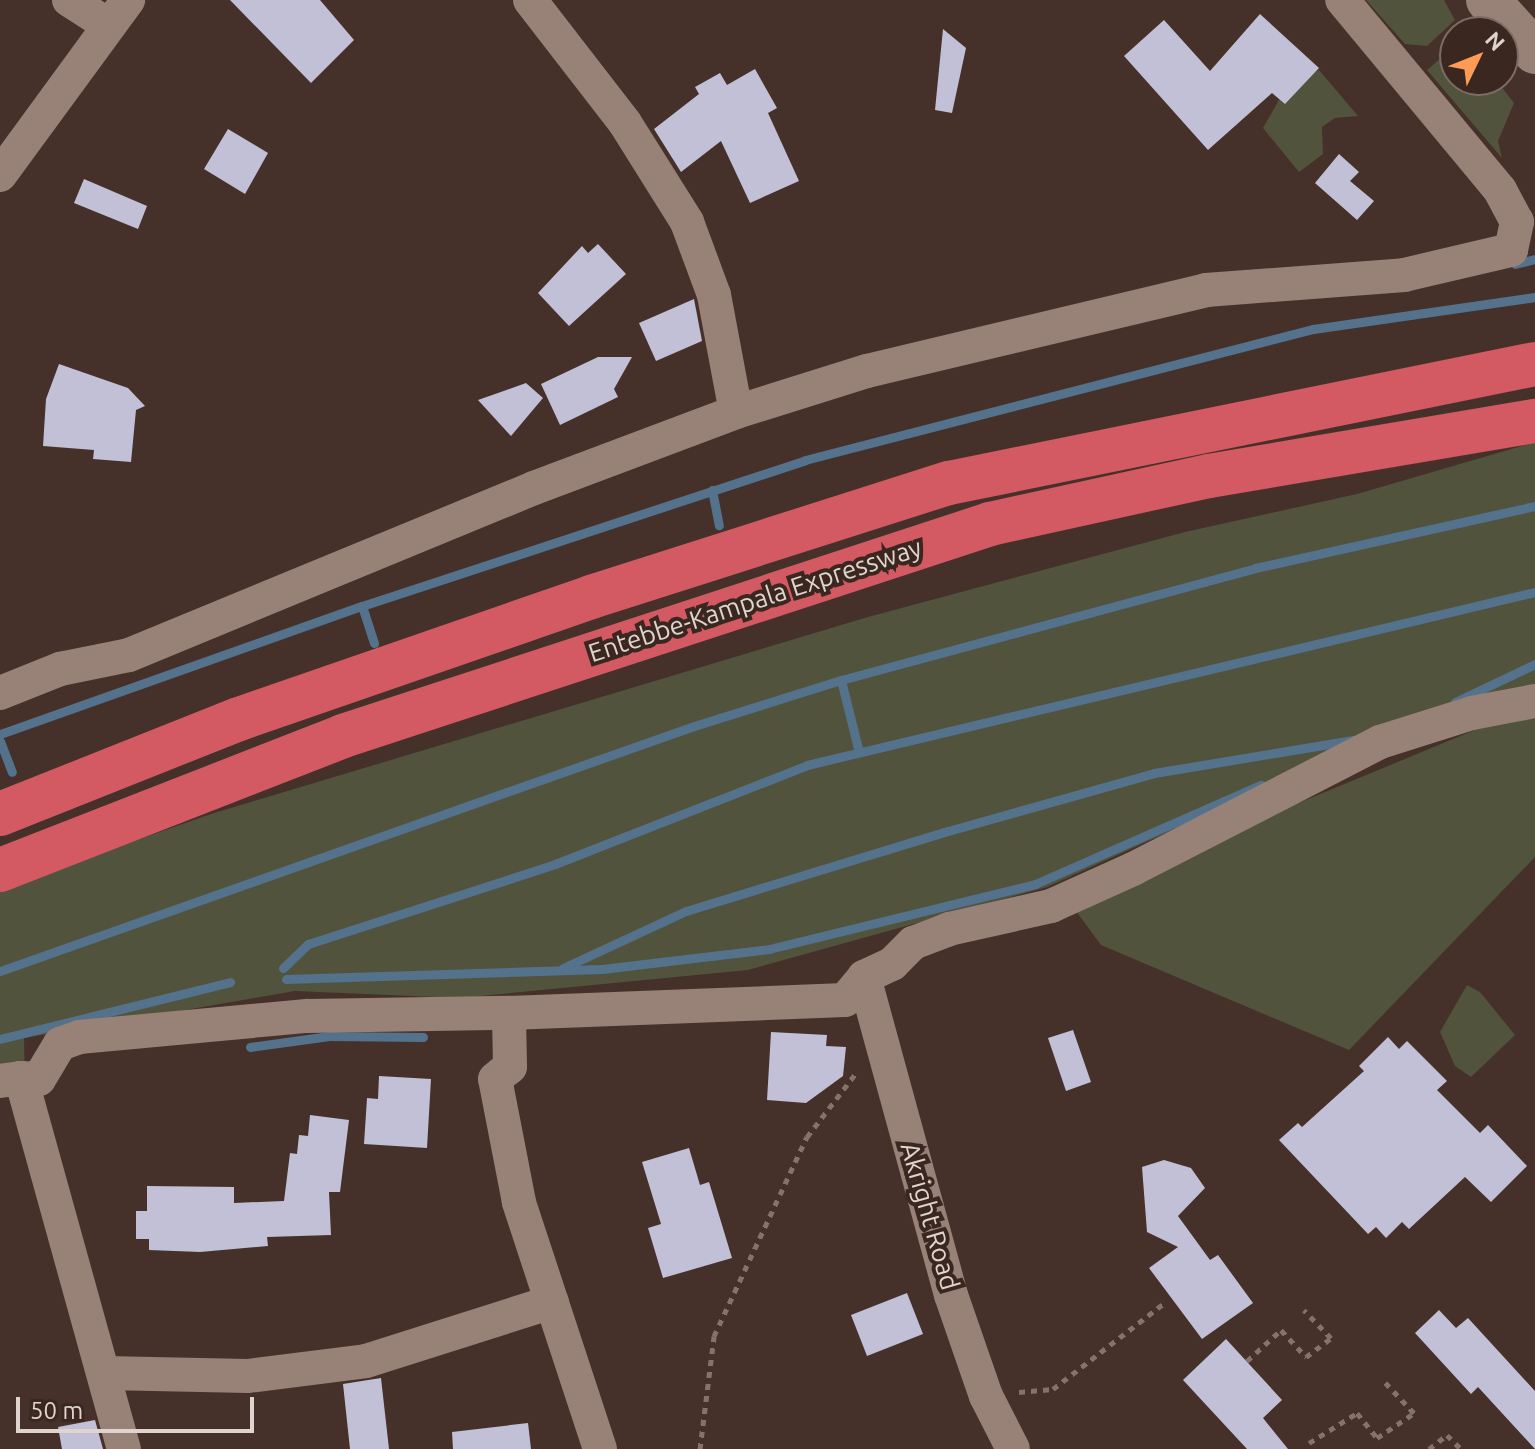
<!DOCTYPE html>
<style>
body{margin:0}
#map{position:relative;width:1535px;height:1449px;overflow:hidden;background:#453129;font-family:Ubuntu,sans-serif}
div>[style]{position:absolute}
.green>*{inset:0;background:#51533c}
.stream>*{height:9px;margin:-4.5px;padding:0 4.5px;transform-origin:4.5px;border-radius:4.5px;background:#54728b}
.building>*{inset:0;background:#c1c0d7}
.path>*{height:5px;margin-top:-2.5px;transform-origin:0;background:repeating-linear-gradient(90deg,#83736b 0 6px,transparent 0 12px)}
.minor>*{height:34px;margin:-17px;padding:0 17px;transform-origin:17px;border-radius:17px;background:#988177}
.secondary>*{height:44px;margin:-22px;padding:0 22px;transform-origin:22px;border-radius:22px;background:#988177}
.motorway>*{height:44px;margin:-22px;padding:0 22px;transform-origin:22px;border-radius:22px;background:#d35963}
span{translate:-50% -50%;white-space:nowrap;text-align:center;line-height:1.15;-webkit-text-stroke:8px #3a271f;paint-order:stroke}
.street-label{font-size:26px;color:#e0d4ce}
.north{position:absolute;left:1439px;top:16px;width:80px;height:80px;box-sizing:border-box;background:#3a271f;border:2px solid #7c6c65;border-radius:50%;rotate:47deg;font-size:22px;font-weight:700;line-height:32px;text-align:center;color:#e0d4ce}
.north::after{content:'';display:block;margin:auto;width:28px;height:36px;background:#fe9c57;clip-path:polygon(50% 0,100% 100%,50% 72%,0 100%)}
.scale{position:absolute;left:16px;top:1397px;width:238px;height:36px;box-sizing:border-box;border:4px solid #e0d4ce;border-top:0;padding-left:10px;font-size:24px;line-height:28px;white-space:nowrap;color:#e0d4ce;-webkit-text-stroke:6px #3a271f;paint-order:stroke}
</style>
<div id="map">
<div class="green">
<div style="clip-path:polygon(1366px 0,1444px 0,1455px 20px,1427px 46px,1405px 44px)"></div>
<div style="clip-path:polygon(1455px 46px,1455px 80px,1496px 80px,1514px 103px,1498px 141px,1502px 158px,1427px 70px)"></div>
<div style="clip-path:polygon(1319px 70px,1358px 116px,1335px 118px,1322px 127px,1323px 154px,1299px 172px,1263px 128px,1287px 86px)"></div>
<div style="clip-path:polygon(1535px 442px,1535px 684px,1461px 699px,1047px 887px,748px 970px,460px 998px,295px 991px,24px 1038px,25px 1085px,0 1088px,0 890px,28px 878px,214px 813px,868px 617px,1185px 532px,1357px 494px)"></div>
<div style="clip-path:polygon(1535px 717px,1535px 857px,1349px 1050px,1101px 945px,1067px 899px,1482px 727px)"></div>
<div style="clip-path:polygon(1467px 985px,1480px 992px,1515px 1035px,1471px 1077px,1455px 1066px,1440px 1032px)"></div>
</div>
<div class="stream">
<div style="left:1515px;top:264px;width:21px;rotate:-14deg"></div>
<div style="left:712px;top:490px;width:36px;rotate:79deg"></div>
<div style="left:362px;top:606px;width:39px;rotate:72deg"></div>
<div style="left:841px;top:680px;width:74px;rotate:76deg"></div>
<div style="left:1455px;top:702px;width:89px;rotate:-25.4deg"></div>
<div style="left:0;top:734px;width:384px;rotate:-19.5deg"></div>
<div style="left:362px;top:606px;width:466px;rotate:-18.2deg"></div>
<div style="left:805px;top:460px;width:525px;rotate:-14.46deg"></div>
<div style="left:1313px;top:329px;width:224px;rotate:-8.2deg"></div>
<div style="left:0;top:741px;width:33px;rotate:69deg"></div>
<div style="left:283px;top:968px;width:35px;rotate:-44deg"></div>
<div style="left:308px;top:944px;width:260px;rotate:-17.9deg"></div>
<div style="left:555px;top:864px;width:271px;rotate:-21.4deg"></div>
<div style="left:807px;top:765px;width:748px;rotate:-13.37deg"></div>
<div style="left:563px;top:968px;width:136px;rotate:-24.9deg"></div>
<div style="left:686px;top:911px;width:274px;rotate:-17deg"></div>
<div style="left:948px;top:831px;width:214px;rotate:-15.7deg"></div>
<div style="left:1154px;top:773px;width:202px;rotate:-9.4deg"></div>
<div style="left:0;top:971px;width:733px;rotate:-19.45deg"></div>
<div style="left:691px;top:727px;width:157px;rotate:-17.4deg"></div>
<div style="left:841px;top:680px;width:429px;rotate:-15.1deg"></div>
<div style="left:1255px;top:568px;width:287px;rotate:-12.5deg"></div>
<div style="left:286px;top:979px;width:316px;rotate:-1.8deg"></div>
<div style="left:602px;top:969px;width:168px;rotate:-6.8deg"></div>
<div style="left:769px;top:949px;width:274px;rotate:-13.7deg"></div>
<div style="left:1035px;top:884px;width:247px;rotate:-23.7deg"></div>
<div style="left:0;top:1039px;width:237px;rotate:-13.9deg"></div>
<div style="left:250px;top:1047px;width:80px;rotate:-7.9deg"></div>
<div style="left:329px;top:1036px;width:94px;rotate:0.6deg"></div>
</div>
<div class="building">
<div style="clip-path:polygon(230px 0,320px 0,354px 40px,311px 83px)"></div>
<div style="clip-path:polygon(1260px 14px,1319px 68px,1285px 104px,1272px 93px,1208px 150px,1124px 56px,1164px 20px,1210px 71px)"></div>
<div style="clip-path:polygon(943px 29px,966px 48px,952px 113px,935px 110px)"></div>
<div style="clip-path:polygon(755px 69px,777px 108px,768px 113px,799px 181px,750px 203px,721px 141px,681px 172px,654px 129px,699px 94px,695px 87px,720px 73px,727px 85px)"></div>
<div style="clip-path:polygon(228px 129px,268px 153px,245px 194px,204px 169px)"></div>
<div style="clip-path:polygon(1339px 154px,1359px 172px,1350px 181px,1374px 201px,1357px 220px,1315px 183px)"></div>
<div style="clip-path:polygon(84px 179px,147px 206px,138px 229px,74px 203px)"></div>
<div style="clip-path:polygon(598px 244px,626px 274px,569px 326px,538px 293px,582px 246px,588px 253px)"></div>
<div style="clip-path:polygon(694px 299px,702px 341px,656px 361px,639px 323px)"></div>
<div style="clip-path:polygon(598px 357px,632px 357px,614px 389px,618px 397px,560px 425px,541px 384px)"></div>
<div style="clip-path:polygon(59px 364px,128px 388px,145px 406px,136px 410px,131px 462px,93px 459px,94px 450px,43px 446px,46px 399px)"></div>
<div style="clip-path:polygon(526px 383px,543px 398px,511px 436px,478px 400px)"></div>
<div style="clip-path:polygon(1073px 1030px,1091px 1082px,1066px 1091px,1048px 1038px)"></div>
<div style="clip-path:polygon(771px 1032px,827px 1035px,826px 1046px,846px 1047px,843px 1076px,806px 1103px,767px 1100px)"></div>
<div style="clip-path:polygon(1388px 1037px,1399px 1049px,1407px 1041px,1447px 1081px,1437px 1090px,1480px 1133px,1488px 1125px,1527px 1166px,1491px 1202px,1465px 1177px,1409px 1229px,1402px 1222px,1386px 1238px,1376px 1227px,1368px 1234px,1279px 1140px,1298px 1123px,1302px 1127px,1364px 1071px,1359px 1066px)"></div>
<div style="clip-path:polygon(379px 1076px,431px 1079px,427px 1148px,364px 1144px,367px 1098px,378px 1099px)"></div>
<div style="clip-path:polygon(310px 1115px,349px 1120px,340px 1192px,329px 1192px,331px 1235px,267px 1237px,268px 1246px,200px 1252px,149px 1250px,149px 1239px,136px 1239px,136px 1211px,147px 1211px,147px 1186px,234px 1187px,234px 1203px,284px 1201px,290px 1153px,297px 1154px,299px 1135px,308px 1136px)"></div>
<div style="clip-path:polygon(689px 1148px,700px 1185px,709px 1182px,732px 1258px,663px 1278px,648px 1228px,661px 1224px,642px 1162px)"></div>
<div style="clip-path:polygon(1164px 1160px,1191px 1168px,1205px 1188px,1178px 1216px,1210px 1260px,1218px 1255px,1253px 1303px,1202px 1339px,1149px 1268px,1178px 1247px,1147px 1232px,1142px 1167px)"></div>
<div style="clip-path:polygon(907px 1293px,923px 1334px,867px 1356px,851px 1315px)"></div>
<div style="clip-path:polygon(1439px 1310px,1456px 1328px,1468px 1318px,1535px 1391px,1535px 1449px,1478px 1387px,1471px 1394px,1415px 1333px)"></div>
<div style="clip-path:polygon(1226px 1339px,1282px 1400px,1263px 1418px,1288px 1449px,1247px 1449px,1183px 1380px)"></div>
<div style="clip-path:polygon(381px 1378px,389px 1449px,350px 1449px,343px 1384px)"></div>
<div style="clip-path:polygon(95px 1420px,103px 1449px,62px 1449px,58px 1427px)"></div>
<div style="clip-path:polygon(528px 1423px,531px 1449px,453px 1449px,452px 1432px)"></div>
</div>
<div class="path">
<div style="left:1247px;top:1361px;width:46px;rotate:-42.4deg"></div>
<div style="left:1281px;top:1330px;width:37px;rotate:47deg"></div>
<div style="left:1306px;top:1357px;width:31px;rotate:-37deg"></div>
<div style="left:1331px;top:1338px;width:39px;rotate:-134deg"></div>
<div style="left:1019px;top:1392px;width:34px;rotate:-5deg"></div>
<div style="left:1053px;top:1389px;width:139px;rotate:-37.7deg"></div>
<div style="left:1309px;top:1443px;width:57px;rotate:-32deg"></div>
<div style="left:1357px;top:1413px;width:32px;rotate:51deg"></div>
<div style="left:1377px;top:1438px;width:45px;rotate:-34deg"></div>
<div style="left:1414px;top:1413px;width:44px;rotate:-133.2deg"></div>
<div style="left:700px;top:1449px;width:114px;rotate:-82.9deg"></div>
<div style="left:714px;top:1336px;width:220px;rotate:-65deg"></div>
<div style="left:807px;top:1137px;width:81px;rotate:-52.6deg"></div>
<div style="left:1429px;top:1449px;width:23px;rotate:-38deg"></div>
<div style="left:1447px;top:1435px;width:20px;rotate:45deg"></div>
</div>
<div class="minor">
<div style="left:69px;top:0;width:45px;rotate:32.3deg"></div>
<div style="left:530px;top:0;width:155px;rotate:52.3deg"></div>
<div style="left:625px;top:123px;width:117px;rotate:57.9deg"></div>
<div style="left:687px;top:222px;width:78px;rotate:69.7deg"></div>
<div style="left:714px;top:295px;width:119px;rotate:79.4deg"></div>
<div style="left:0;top:175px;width:217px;rotate:-53.8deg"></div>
<div style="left:0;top:693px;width:65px;rotate:-21.8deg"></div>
<div style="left:60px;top:669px;width:70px;rotate:-11.5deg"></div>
<div style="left:129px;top:655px;width:438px;rotate:-22.4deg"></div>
<div style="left:534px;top:488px;width:216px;rotate:-20.6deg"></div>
<div style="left:736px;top:412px;width:137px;rotate:-17.4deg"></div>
<div style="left:867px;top:371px;width:349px;rotate:-13.4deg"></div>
<div style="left:1206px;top:290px;width:199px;rotate:-4.3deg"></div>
<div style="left:1404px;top:275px;width:110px;rotate:-13.2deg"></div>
<div style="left:1511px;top:250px;width:29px;rotate:-78deg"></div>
<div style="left:1517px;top:222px;width:36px;rotate:-118deg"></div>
<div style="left:1500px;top:190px;width:247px;rotate:-129.7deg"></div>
<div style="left:864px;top:977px;width:330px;rotate:74.7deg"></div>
<div style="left:951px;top:1295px;width:107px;rotate:70.9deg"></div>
<div style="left:986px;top:1396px;width:59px;rotate:63deg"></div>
<div style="left:21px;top:1078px;width:18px;rotate:3deg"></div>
<div style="left:39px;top:1079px;width:41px;rotate:-59deg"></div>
<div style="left:60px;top:1044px;width:20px;rotate:-20deg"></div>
<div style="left:79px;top:1037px;width:229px;rotate:-5.3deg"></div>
<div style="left:307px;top:1016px;width:202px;rotate:-0.9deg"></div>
<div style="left:0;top:1081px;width:21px;rotate:-8deg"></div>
<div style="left:21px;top:1078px;width:385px;rotate:74.5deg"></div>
<div style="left:105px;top:1373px;width:143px;rotate:1.2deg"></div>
<div style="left:248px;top:1376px;width:119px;rotate:-7.2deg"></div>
<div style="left:366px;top:1361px;width:195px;rotate:-17.6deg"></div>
<div style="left:600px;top:1449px;width:260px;rotate:-108.2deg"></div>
<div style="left:519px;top:1202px;width:125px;rotate:-101deg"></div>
<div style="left:495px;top:1079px;width:19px;rotate:-39deg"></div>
<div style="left:510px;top:1067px;width:54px;rotate:-91.1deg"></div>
<div style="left:509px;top:1013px;width:336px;rotate:-2.2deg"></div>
<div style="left:845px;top:1000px;width:30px;rotate:-50deg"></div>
<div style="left:864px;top:977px;width:31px;rotate:-25deg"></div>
<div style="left:892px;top:964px;width:30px;rotate:-45deg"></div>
<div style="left:913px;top:943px;width:39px;rotate:-21deg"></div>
<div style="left:949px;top:929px;width:105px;rotate:-12.7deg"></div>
<div style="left:1051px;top:906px;width:90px;rotate:-24.3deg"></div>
<div style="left:1133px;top:869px;width:278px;rotate:-27.2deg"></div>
<div style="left:1380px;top:742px;width:96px;rotate:-17.5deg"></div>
<div style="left:1472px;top:713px;width:64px;rotate:-10.8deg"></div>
</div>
<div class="secondary">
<div style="left:1488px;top:0;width:70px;rotate:47.9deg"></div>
</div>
<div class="motorway">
<div style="left:0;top:814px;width:257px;rotate:-21.7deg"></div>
<div style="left:239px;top:719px;width:373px;rotate:-19.1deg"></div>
<div style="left:591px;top:597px;width:376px;rotate:-17.7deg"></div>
<div style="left:949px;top:483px;width:598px;rotate:-11.48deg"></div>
<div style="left:0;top:870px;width:368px;rotate:-21.3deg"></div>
<div style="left:343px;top:736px;width:681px;rotate:-18.14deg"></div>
<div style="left:990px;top:524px;width:224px;rotate:-12.4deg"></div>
<div style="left:1209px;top:476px;width:331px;rotate:-9.6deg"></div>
</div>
<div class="street-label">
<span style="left:755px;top:600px;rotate:-18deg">Entebbe-Kampala Expressway</span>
<span style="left:930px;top:1216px;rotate:74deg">Akright Road</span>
</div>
<div class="north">N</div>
<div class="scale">50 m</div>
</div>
